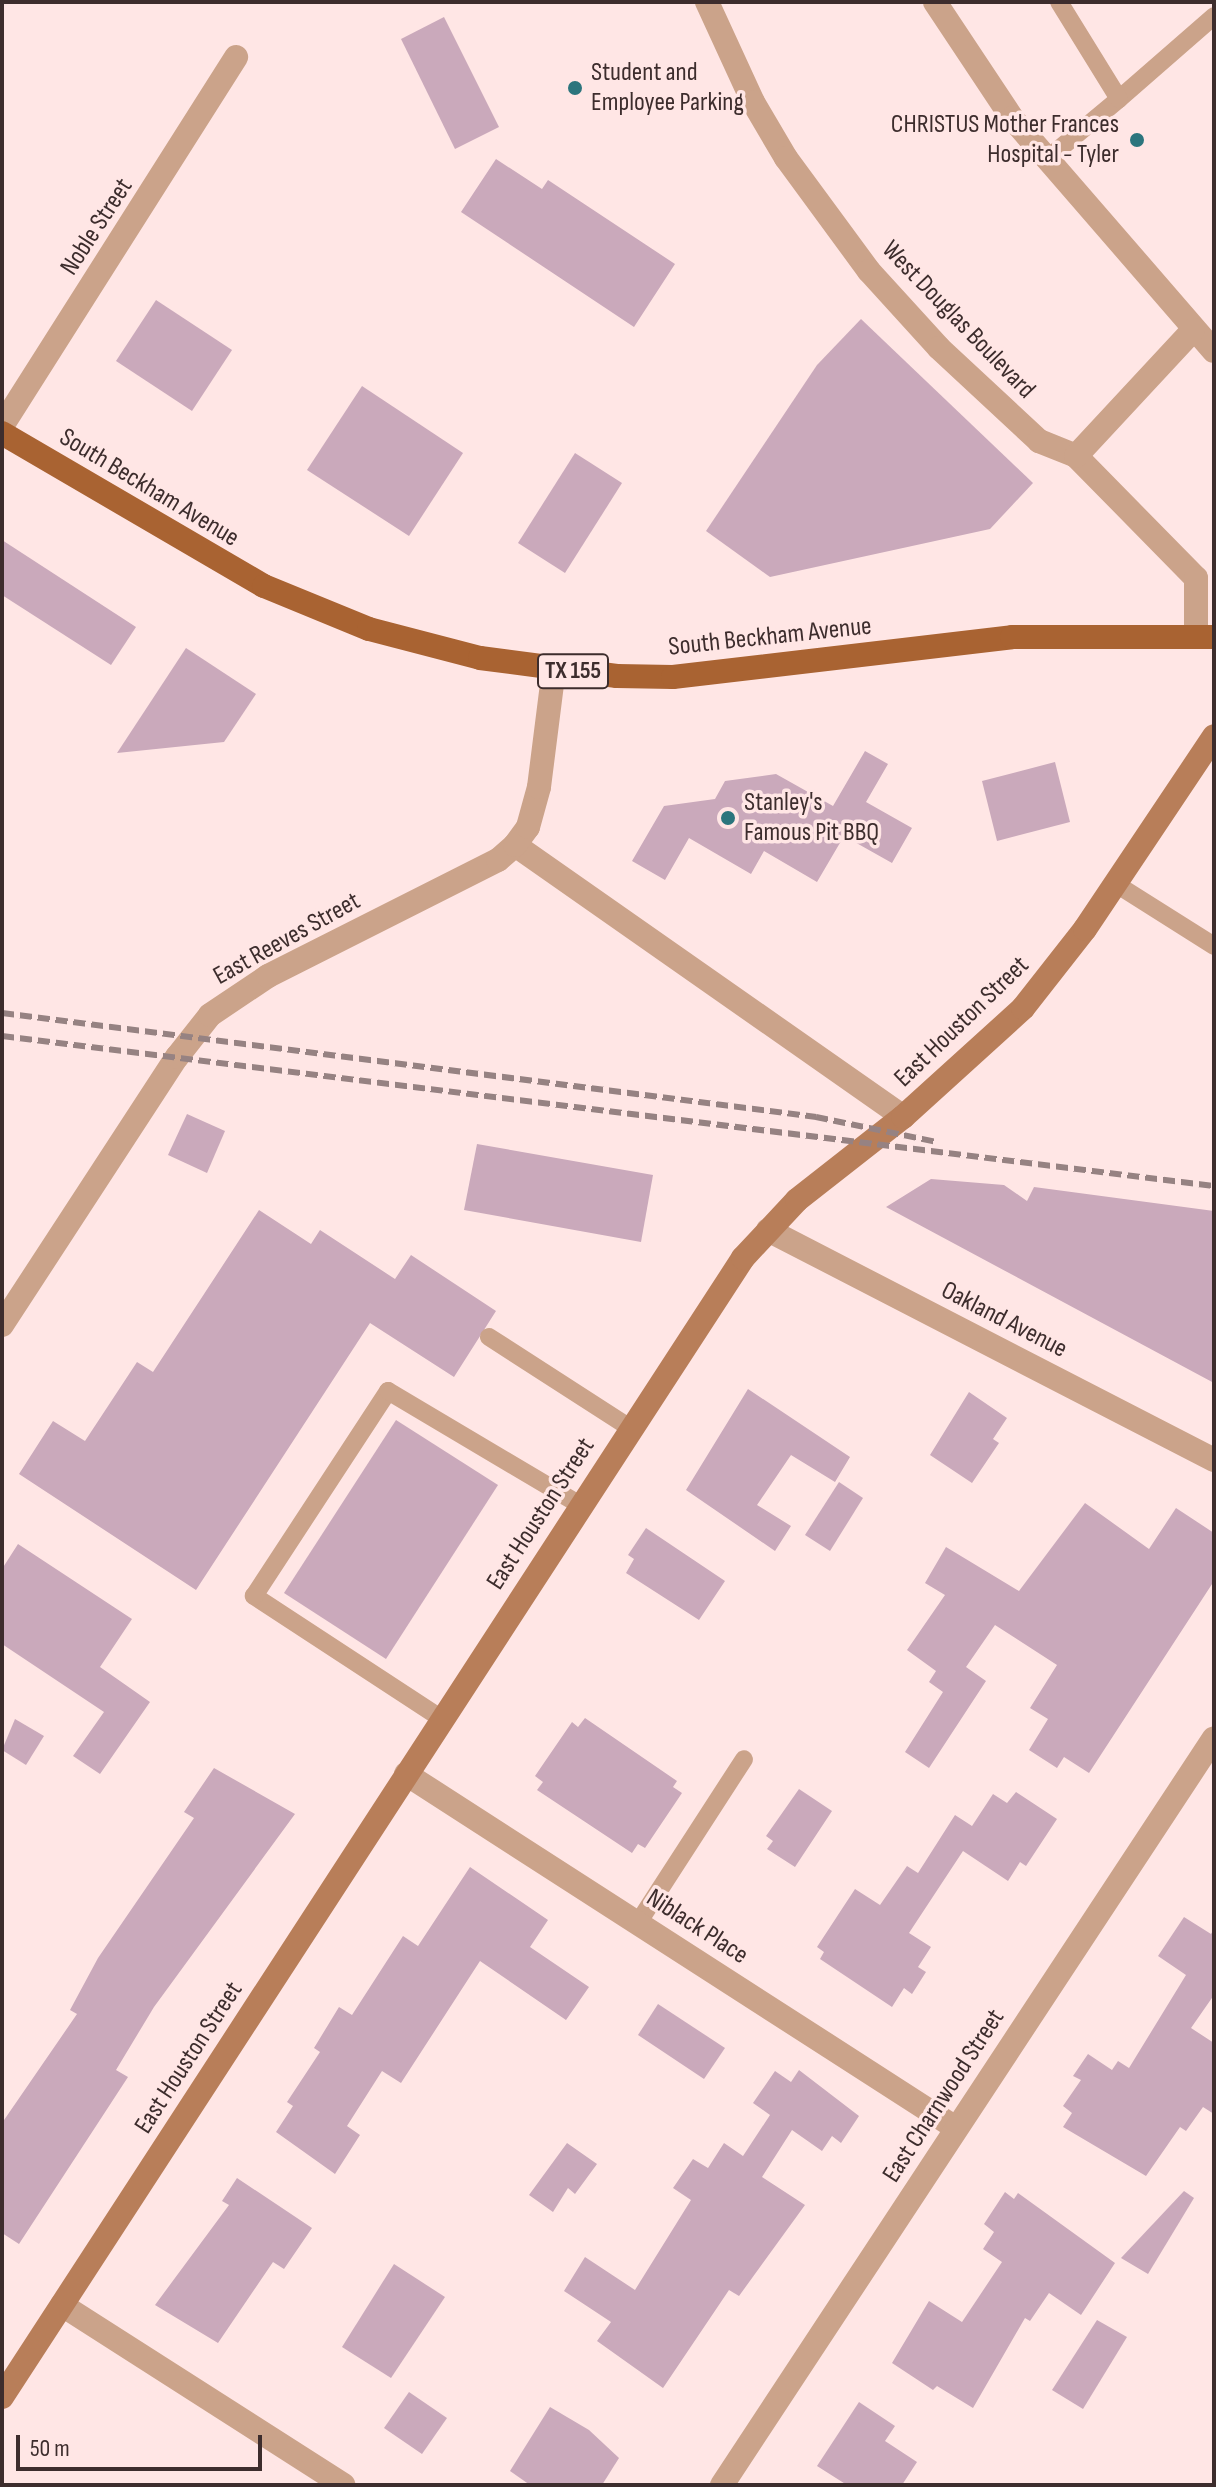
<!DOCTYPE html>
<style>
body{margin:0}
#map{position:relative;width:1216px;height:2487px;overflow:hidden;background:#ffe6e5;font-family:"Sofia Sans Condensed",sans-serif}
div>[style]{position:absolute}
.building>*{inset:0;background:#caa9bb}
.lane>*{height:18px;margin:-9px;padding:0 9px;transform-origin:9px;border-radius:9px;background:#cba38a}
.street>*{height:24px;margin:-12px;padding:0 12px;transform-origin:12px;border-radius:12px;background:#cba38a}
.secondary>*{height:24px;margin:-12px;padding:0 12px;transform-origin:12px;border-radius:12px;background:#b87e59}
.primary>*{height:24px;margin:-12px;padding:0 12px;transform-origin:12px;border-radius:12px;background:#a96332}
.rail>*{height:6px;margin-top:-3px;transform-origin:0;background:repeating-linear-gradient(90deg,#968282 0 12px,transparent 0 18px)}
.dots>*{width:22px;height:22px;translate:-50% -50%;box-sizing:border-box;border:4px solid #ffe6e5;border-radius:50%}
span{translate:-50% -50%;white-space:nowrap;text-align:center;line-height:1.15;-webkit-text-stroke:7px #ffe6e5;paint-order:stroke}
.shield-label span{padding:2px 6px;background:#ffe6e5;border:2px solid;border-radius:6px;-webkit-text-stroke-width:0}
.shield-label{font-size:24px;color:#3d2d2d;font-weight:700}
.poi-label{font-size:26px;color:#3d2d2d}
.left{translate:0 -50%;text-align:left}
.right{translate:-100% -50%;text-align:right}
.street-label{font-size:26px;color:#3d2d2d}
.frame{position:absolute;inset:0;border:4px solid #3d2d2d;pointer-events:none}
.scale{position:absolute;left:16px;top:2435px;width:246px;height:36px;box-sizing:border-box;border:4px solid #3d2d2d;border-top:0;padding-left:10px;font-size:24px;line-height:28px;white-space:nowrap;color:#3d2d2d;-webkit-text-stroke:6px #ffe6e5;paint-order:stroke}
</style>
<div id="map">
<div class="building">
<div style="clip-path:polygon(444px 17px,499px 127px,455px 149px,401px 39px)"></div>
<div style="clip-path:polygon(496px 159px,542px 189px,548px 180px,675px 264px,634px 327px,461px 212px)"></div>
<div style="clip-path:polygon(156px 300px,232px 350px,192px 411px,116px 361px)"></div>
<div style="clip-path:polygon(861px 319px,1033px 483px,990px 529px,770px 577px,706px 531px,817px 365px)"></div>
<div style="clip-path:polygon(362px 386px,463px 453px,409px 536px,307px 470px)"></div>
<div style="clip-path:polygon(575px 453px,622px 483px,565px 573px,518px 543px)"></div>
<div style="clip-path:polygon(2px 540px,136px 627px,111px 665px,2px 595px)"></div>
<div style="clip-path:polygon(186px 648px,256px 694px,224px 742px,117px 753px)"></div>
<div style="clip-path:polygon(865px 751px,888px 764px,866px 802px,912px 828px,892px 863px,844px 836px,817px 882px,764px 851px,751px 874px,689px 838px,665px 880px,632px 861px,664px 806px,715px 799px,725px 781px,776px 774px,833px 806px)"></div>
<div style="clip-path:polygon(1055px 762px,1070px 822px,997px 841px,982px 781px)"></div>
<div style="clip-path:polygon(187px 1114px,225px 1131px,207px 1173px,168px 1155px)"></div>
<div style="clip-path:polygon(477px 1144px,653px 1175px,641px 1242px,464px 1210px)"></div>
<div style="clip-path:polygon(931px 1179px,1004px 1185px,1027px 1201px,1034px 1187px,1214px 1211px,1214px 1383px,886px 1207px)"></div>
<div style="clip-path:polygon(259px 1210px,311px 1244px,320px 1230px,395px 1279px,411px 1255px,496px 1311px,454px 1377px,370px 1323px,196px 1590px,19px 1474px,53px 1421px,85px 1441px,137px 1362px,153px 1372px)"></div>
<div style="clip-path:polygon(748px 1389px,850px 1457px,835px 1482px,791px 1455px,757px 1505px,791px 1526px,775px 1551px,686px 1490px)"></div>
<div style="clip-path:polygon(969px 1392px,1007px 1418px,993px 1439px,999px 1443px,972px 1483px,930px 1455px)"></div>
<div style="clip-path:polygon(396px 1420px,498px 1485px,386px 1659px,284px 1593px)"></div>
<div style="clip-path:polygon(839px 1482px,863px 1498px,830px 1551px,805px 1535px)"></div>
<div style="clip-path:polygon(1085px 1503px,1149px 1549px,1176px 1508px,1214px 1533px,1214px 1581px,1089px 1773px,1064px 1757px,1057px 1768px,1029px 1750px,1048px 1719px,1030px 1708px,1057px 1665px,995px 1625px,966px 1667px,986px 1681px,929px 1768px,905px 1752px,943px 1692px,929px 1682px,936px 1671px,907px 1650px,945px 1595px,925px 1583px,946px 1547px,1019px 1591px)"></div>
<div style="clip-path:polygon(646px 1528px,725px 1581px,699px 1620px,626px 1573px,634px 1559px,628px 1555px)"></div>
<div style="clip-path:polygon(18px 1544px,132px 1619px,100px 1667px,150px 1702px,100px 1774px,73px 1756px,104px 1712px,2px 1644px,2px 1569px)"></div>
<div style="clip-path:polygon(585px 1718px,677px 1781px,673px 1787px,682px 1793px,645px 1848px,638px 1844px,632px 1853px,537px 1790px,543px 1782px,535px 1776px,572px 1722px,578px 1727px)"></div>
<div style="clip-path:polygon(15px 1719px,44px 1736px,26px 1765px,2px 1750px)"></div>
<div style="clip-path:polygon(214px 1768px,295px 1814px,154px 2007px,116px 2070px,128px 2077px,19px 2244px,2px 2233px,2px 2123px,77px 2014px,70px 2010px,98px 1958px,194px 1818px,184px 1812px)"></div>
<div style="clip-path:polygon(799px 1789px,832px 1811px,795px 1867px,767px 1849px,773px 1841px,766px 1836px)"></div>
<div style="clip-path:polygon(1016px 1792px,1057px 1819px,1026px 1866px,1020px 1862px,1008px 1881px,963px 1851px,909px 1933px,931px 1947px,918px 1967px,926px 1972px,912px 1994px,904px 1988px,892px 2007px,820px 1959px,824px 1952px,817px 1947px,855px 1889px,880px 1905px,907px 1866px,918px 1873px,955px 1815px,972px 1826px,993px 1794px,1007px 1803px)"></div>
<div style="clip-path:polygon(470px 1867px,548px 1920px,530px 1947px,589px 1987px,566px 2020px,480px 1961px,401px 2083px,382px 2071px,347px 2126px,360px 2135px,335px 2174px,276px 2132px,293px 2106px,287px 2102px,320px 2052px,314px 2048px,339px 2007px,352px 2015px,403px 1936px,418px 1946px)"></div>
<div style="clip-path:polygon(1184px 1917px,1211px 1934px,1214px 1929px,1214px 1995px,1191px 2028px,1214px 2043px,1214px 2114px,1203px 2107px,1186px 2131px,1180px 2127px,1146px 2176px,1063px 2127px,1072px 2113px,1063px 2106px,1081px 2080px,1073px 2076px,1088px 2054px,1112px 2070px,1118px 2061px,1129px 2068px,1186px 1975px,1158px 1956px)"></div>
<div style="clip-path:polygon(658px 2004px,725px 2048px,704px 2079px,638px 2035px)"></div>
<div style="clip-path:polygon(799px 2070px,859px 2116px,841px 2143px,832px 2136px,822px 2151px,792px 2130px,762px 2177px,805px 2205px,739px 2296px,729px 2290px,663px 2388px,597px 2341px,611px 2322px,564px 2291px,585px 2257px,635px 2290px,691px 2200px,673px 2188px,693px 2159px,708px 2168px,724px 2143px,743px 2156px,770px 2115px,753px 2103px,775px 2071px,791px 2082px)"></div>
<div style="clip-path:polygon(567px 2143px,597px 2164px,575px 2194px,568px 2188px,553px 2212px,529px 2195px)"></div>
<div style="clip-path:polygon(237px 2178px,312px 2228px,284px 2269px,273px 2262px,218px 2343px,155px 2305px,229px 2205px,222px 2201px)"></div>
<div style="clip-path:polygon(1184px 2191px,1194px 2198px,1148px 2274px,1121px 2258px)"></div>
<div style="clip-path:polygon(1005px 2192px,1014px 2199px,1018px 2193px,1115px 2263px,1081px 2315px,1049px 2293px,1030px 2321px,1025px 2318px,973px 2408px,937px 2386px,933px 2390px,892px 2363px,929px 2301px,962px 2322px,1002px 2262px,983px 2249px,994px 2232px,984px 2224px)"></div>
<div style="clip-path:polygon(394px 2264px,445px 2297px,391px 2378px,342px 2347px)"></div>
<div style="clip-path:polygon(1097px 2320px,1127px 2337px,1083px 2409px,1052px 2390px)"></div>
<div style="clip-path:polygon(409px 2392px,447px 2418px,422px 2454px,384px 2428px)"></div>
<div style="clip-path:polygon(859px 2402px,895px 2426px,885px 2441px,917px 2462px,902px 2485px,847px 2485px,817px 2466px)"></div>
<div style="clip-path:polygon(550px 2407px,589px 2430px,619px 2458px,602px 2485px,530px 2485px,510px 2471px)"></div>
</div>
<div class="lane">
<div style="left:1119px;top:99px;width:126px;rotate:-41.1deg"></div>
<div style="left:1046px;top:160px;width:95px;rotate:-39.9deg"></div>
<div style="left:1119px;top:99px;width:114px;rotate:-121.7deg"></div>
<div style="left:1116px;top:884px;width:116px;rotate:32.3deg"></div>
<div style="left:489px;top:1337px;width:168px;rotate:32.8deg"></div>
<div style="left:442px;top:1719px;width:225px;rotate:-146.8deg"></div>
<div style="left:254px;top:1596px;width:245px;rotate:-56.8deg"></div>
<div style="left:388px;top:1391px;width:223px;rotate:30.7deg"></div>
<div style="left:638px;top:1923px;width:195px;rotate:-57.1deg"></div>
</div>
<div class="street">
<div style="left:707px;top:2px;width:110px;rotate:65.3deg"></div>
<div style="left:753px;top:102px;width:65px;rotate:59.5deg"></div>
<div style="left:786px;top:158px;width:140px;rotate:53.7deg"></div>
<div style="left:869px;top:271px;width:104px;rotate:47.7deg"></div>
<div style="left:939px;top:348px;width:137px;rotate:42.9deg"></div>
<div style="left:1039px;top:441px;width:40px;rotate:22deg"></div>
<div style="left:1076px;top:456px;width:171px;rotate:45.5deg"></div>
<div style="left:1196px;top:578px;width:58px;rotate:90deg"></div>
<div style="left:935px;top:2px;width:139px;rotate:56.4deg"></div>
<div style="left:1012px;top:118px;width:308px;rotate:49.1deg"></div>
<div style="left:2px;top:426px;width:437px;rotate:-57.6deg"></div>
<div style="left:1076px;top:456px;width:172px;rotate:-47.1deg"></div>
<div style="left:515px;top:845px;width:474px;rotate:35deg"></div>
<div style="left:768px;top:1230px;width:502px;rotate:27.28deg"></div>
<div style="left:2px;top:1325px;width:320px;rotate:-56.9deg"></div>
<div style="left:177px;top:1057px;width:53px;rotate:-51.8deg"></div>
<div style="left:210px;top:1015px;width:70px;rotate:-33.9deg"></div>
<div style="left:268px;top:976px;width:258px;rotate:-26.8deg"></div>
<div style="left:498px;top:860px;width:23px;rotate:-41deg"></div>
<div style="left:515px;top:845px;width:22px;rotate:-54deg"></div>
<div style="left:528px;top:827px;width:41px;rotate:-74.6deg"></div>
<div style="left:539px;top:787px;width:120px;rotate:-82.8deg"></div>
<div style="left:406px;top:1774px;width:654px;rotate:32.77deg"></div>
<div style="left:62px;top:2305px;width:334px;rotate:32.6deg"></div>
<div style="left:722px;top:2485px;width:894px;rotate:-56.63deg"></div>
</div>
<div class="secondary">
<div style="left:2px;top:2397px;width:1359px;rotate:-56.95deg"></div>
<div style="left:743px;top:1258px;width:79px;rotate:-47deg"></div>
<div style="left:797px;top:1200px;width:135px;rotate:-38.1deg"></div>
<div style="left:903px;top:1117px;width:162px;rotate:-42.2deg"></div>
<div style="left:1023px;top:1008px;width:100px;rotate:-51.9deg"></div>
<div style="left:1085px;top:929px;width:232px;rotate:-56.2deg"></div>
</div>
<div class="primary">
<div style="left:2px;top:433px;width:303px;rotate:30.3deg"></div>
<div style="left:264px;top:586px;width:113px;rotate:22.3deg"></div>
<div style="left:369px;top:629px;width:115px;rotate:14.6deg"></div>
<div style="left:480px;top:658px;width:138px;rotate:7.5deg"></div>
<div style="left:617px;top:676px;width:56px;rotate:1deg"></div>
<div style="left:673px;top:677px;width:341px;rotate:-6.7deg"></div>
<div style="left:1012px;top:637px;width:202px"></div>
</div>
<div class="rail">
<div style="left:2px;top:1013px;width:821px;rotate:7.28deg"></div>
<div style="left:816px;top:1117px;width:124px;rotate:11.7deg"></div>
<div style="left:2px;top:1036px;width:1221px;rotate:7.06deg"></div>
</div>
<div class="dots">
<div style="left:575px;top:88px;background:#2c757d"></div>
<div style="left:1137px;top:140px;background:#2c757d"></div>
<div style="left:728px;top:818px;background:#2c757d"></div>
</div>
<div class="shield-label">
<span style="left:573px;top:671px">TX 155</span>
</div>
<div class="poi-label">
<span class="left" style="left:591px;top:88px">Student and<br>Employee Parking</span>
<span class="right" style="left:1119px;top:140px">CHRISTUS Mother Frances<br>Hospital - Tyler</span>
<span class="left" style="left:744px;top:818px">Stanley's<br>Famous Pit BBQ</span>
</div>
<div class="street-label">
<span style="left:97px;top:227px;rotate:-57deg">Noble Street</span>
<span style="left:958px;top:320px;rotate:46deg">West Douglas Boulevard</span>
<span style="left:149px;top:488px;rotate:31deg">South Beckham Avenue</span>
<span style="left:770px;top:637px;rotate:-6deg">South Beckham Avenue</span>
<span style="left:287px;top:939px;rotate:-29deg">East Reeves Street</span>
<span style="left:962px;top:1022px;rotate:-44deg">East Houston Street</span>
<span style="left:1004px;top:1320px;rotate:27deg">Oakland Avenue</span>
<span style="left:541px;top:1514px;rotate:-57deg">East Houston Street</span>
<span style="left:697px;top:1927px;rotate:33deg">Niblack Place</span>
<span style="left:189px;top:2058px;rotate:-57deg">East Houston Street</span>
<span style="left:944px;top:2096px;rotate:-57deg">East Charnwood Street</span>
</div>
<div class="frame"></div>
<div class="scale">50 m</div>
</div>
